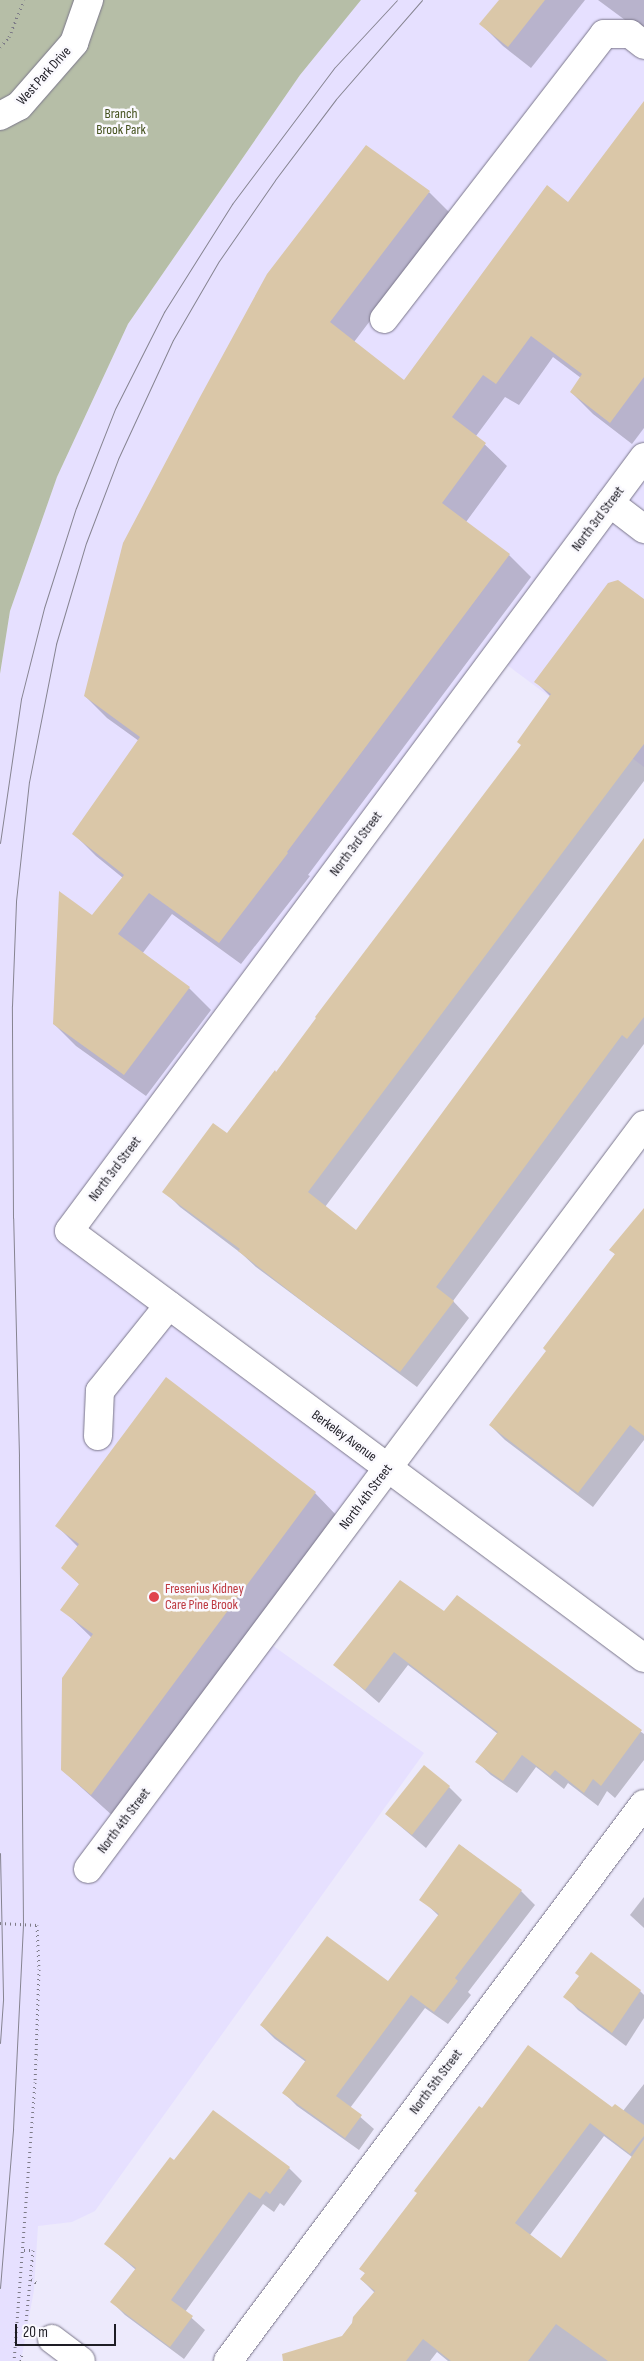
<!DOCTYPE html>
<style>
body{margin:0}
#map{position:relative;width:644px;height:2361px;overflow:hidden;background:#edeafc;font-family:"Sofia Sans Condensed",sans-serif}
div>[style]{position:absolute}
.built>*{inset:0;background:#e6e0ff}
.green>*{inset:0;background:#b6bea7}
.shadow>*{inset:0;background:#0003}
.building>*{inset:0;background:#dac7a8}
.path>*{height:3px;margin-top:-1.5px;transform-origin:0;background:repeating-linear-gradient(90deg,#7d7b87 0 1px,transparent 0 5px)}
.roads{filter:drop-shadow(0 0 1px #7a768a) drop-shadow(0 0 1px #7a768a)}
.minor>*{height:28px;margin:-14px;padding:0 14px;transform-origin:14px;border-radius:14px;background:#fff}
.tram>*{height:1px;margin:-0.5px;padding:0 0.5px;transform-origin:0.5px;border-radius:0.5px;background:#868491}
.dots>*{width:14px;height:14px;translate:-50% -50%;box-sizing:border-box;border:2px solid #faf9fe;border-radius:50%}
span{translate:-50% -50%;white-space:nowrap;text-align:center;line-height:1.15;-webkit-text-stroke:5px #faf9fe;paint-order:stroke}
.street-label{font-size:14px;color:#1e1d25}
.park-label{font-size:14px;color:#44511d}
.health-label{font-size:14px;color:#be3a42}
.left{translate:0 -50%;text-align:left}
.scale{position:absolute;left:15px;top:2324px;width:101px;height:22px;box-sizing:border-box;border:2px solid #1e1d25;border-top:0;padding-left:6px;font-size:15px;line-height:18px;white-space:nowrap;color:#1e1d25;-webkit-text-stroke:4px #faf9fe;paint-order:stroke}
</style>
<div id="map">
<div class="built">
<div style="clip-path:polygon(361px 0,644px 0,644px 767px,499px 659px,74px 1227px,388px 1456px,255px 1633px,424px 1753px,95px 2211px,72px 2222px,38px 2226px,34px 2290px,21px 2361px,0 2361px,0 674px,10px 611px,57px 477px,128px 324px,300px 75px)"></div>
</div>
<div class="green">
<div style="clip-path:polygon(0 0,361px 0,300px 75px,128px 324px,57px 477px,10px 611px,0 674px)"></div>
</div>
<div class="shadow">
<div style="clip-path:polygon(501px 0,585px 0,531px 68px,503px 46px,481px 24px)"></div>
<div style="clip-path:polygon(598px 0,644px 0,644px 34px)"></div>
<div style="clip-path:polygon(644px 103px,644px 428px,632px 444px,593px 414px,571px 392px,581px 378px,553px 357px,519px 405px,505px 397px,476px 436px,507px 466px,466px 522px,509px 555px,531px 577px,308px 875px,310px 876px,241px 964px,172px 914px,142px 954px,189px 988px,211px 1010px,146px 1096px,76px 1046px,54px 1024px,92px 917px,123px 878px,96px 856px,74px 834px,139px 741px,107px 718px,85px 696px,124px 543px,429px 192px,451px 214px,354px 342px,404px 381px,569px 204px)"></div>
<div style="clip-path:polygon(644px 601px,644px 781px,325px 1207px,357px 1232px,644px 842px,644px 1044px,453px 1301px,469px 1318px,417px 1387px,256px 1267px,242px 1254px,180px 1207px,164px 1191px,227px 1135px,277px 1073px,522px 745px,551px 697px,535px 681px)"></div>
<div style="clip-path:polygon(644px 1220px,644px 1440px,593px 1507px,505px 1440px,490px 1425px,548px 1352px,616px 1255px,611px 1250px)"></div>
<div style="clip-path:polygon(315px 1493px,337px 1516px,114px 1817px,62px 1770px,92px 1638px,62px 1609px,80px 1585px,63px 1568px,78px 1547px,57px 1526px)"></div>
<div style="clip-path:polygon(457px 1597px,644px 1734px,644px 1760px,615px 1798px,607px 1791px,598px 1806px,568px 1783px,564px 1789px,536px 1767px,517px 1793px,491px 1775px,477px 1762px,498px 1734px,408px 1665px,379px 1703px,335px 1665px,444px 1613px)"></div>
<div style="clip-path:polygon(449px 1787px,462px 1800px,426px 1848px,386px 1814px)"></div>
<div style="clip-path:polygon(460px 1845px,521px 1891px,535px 1905px,468px 1992px,471px 1995px,448px 2024px,425px 2008px,350px 2108px,374px 2129px,359px 2150px,297px 2106px,284px 2093px,306px 2062px,275px 2039px,261px 2025px,388px 1983px,439px 1916px,421px 1899px)"></div>
<div style="clip-path:polygon(644px 1897px,644px 1928px,630px 1915px)"></div>
<div style="clip-path:polygon(640px 1991px,644px 1995px,644px 2018px,626px 2046px,578px 2010px,565px 1996px)"></div>
<div style="clip-path:polygon(644px 2084px,644px 2166px,604px 2136px,530px 2235px,561px 2259px,644px 2172px,644px 2361px,448px 2361px,437px 2352px,430px 2361px,324px 2361px,375px 2293px,361px 2279px,366px 2274px,361px 2269px,482px 2109px,612px 2109px,623px 2111px)"></div>
<div style="clip-path:polygon(174px 2162px,289px 2168px,302px 2181px,284px 2206px,280px 2203px,274px 2212px,263px 2204px,185px 2312px,205px 2330px,184px 2359px,125px 2315px,112px 2302px,136px 2270px,106px 2244px)"></div>
</div>
<div class="building">
<div style="clip-path:polygon(499px 0,545px 0,508px 47px,479px 24px)"></div>
<div style="clip-path:polygon(644px 101px,644px 377px,610px 423px,570px 392px,582px 374px,531px 336px,496px 384px,483px 375px,452px 417px,486px 443px,442px 503px,510px 554px,287px 852px,288px 853px,219px 943px,149px 893px,118px 934px,190px 987px,124px 1075px,53px 1024px,59px 891px,92px 915px,124px 875px,72px 834px,140px 737px,84px 696px,123px 543px,200px 397px,267px 274px,366px 145px,430px 191px,330px 322px,404px 380px,547px 185px,568px 202px)"></div>
<div style="clip-path:polygon(618px 580px,644px 599px,644px 744px,308px 1192px,356px 1230px,644px 838px,644px 1017px,627px 1039px,622px 1035px,436px 1287px,454px 1301px,400px 1372px,315px 1311px,238px 1251px,240px 1249px,162px 1192px,213px 1123px,227px 1133px,275px 1070px,276px 1072px,316px 1018px,315px 1017px,521px 745px,517px 742px,551px 694px,534px 682px,608px 583px)"></div>
<div style="clip-path:polygon(644px 1208px,644px 1436px,630px 1425px,578px 1493px,489px 1425px,546px 1351px,543px 1348px,615px 1254px,609px 1250px)"></div>
<div style="clip-path:polygon(166px 1377px,316px 1492px,91px 1795px,61px 1770px,62px 1678px,93px 1634px,60px 1610px,79px 1584px,61px 1568px,79px 1544px,55px 1526px)"></div>
<div style="clip-path:polygon(400px 1580px,444px 1611px,457px 1595px,642px 1730px,601px 1786px,593px 1779px,584px 1793px,555px 1770px,550px 1776px,522px 1755px,503px 1781px,475px 1762px,498px 1732px,394px 1652px,365px 1690px,333px 1665px)"></div>
<div style="clip-path:polygon(424px 1765px,450px 1786px,412px 1835px,385px 1814px)"></div>
<div style="clip-path:polygon(459px 1844px,522px 1890px,455px 1978px,458px 1981px,434px 2012px,411px 1995px,336px 2096px,362px 2115px,345px 2138px,282px 2093px,306px 2060px,260px 2025px,327px 1936px,388px 1981px,439px 1914px,419px 1900px)"></div>
<div style="clip-path:polygon(591px 1952px,641px 1990px,612px 2033px,563px 1997px,579px 1976px,575px 1973px)"></div>
<div style="clip-path:polygon(528px 2045px,612px 2107px,615px 2104px,644px 2125px,644px 2136px,630px 2154px,590px 2123px,515px 2223px,561px 2258px,644px 2139px,644px 2361px,608px 2361px,556px 2324px,528px 2361px,451px 2361px,423px 2339px,406px 2361px,283px 2361px,282px 2354px,342px 2336px,352px 2323px,353px 2317px,375px 2291px,360px 2279px,365px 2273px,359px 2269px,417px 2193px,414px 2191px,479px 2106px,482px 2108px)"></div>
<div style="clip-path:polygon(213px 2110px,290px 2167px,270px 2194px,266px 2191px,260px 2199px,249px 2192px,171px 2300px,193px 2316px,170px 2347px,110px 2302px,136px 2268px,104px 2244px,170px 2157px,174px 2160px)"></div>
</div>
<div class="path">
<div style="left:0;top:47px;width:13px;rotate:-48deg"></div>
<div style="left:9px;top:37px;width:40px;rotate:-68deg"></div>
<div style="left:0;top:1923px;width:37px;rotate:3deg"></div>
<div style="left:37px;top:1925px;width:44px;rotate:87.4deg"></div>
<div style="left:39px;top:1969px;width:113px;rotate:92deg"></div>
<div style="left:35px;top:2082px;width:280px;rotate:94.3deg"></div>
<div style="left:24px;top:2250px;width:9px"></div>
<div style="left:33px;top:2250px;width:71px;rotate:95.6deg"></div>
<div style="left:31px;top:2279px;width:7px;rotate:34deg"></div>
<div style="left:21px;top:2361px;width:9px;rotate:-84deg"></div>
</div>
<div class="roads">
<div class="minor">
<div style="left:0;top:116px;width:21px;rotate:-28deg"></div>
<div style="left:19px;top:106px;width:84px;rotate:-48.9deg"></div>
<div style="left:74px;top:43px;width:46px;rotate:-70.8deg"></div>
<div style="left:384px;top:319px;width:360px;rotate:-52.3deg"></div>
<div style="left:604px;top:34px;width:26px"></div>
<div style="left:630px;top:34px;width:18px;rotate:38deg"></div>
<div style="left:644px;top:457px;width:964px;rotate:126.61deg"></div>
<div style="left:69px;top:1231px;width:716px;rotate:36.6deg"></div>
<div style="left:610px;top:503px;width:43px;rotate:37.4deg"></div>
<div style="left:98px;top:1436px;width:45px;rotate:-87.5deg"></div>
<div style="left:100px;top:1391px;width:110px;rotate:-51.3deg"></div>
<div style="left:88px;top:1869px;width:929px;rotate:-53.23deg"></div>
<div style="left:52px;top:2339px;width:36px;rotate:37deg"></div>
<div style="left:228px;top:2361px;width:695px;rotate:-53.25deg"></div>
</div>
</div>
<div class="tram">
<div style="left:0;top:843px;width:146px;rotate:-81.7deg"></div>
<div style="left:21px;top:699px;width:94px;rotate:-75.8deg"></div>
<div style="left:44px;top:608px;width:105px;rotate:-72.3deg"></div>
<div style="left:76px;top:508px;width:106px;rotate:-68.5deg"></div>
<div style="left:115px;top:409px;width:109px;rotate:-63.2deg"></div>
<div style="left:164px;top:312px;width:128px;rotate:-57.8deg"></div>
<div style="left:232px;top:204px;width:171px;rotate:-53.1deg"></div>
<div style="left:335px;top:67px;width:91px;rotate:-47.2deg"></div>
<div style="left:0;top:1853px;width:147px;rotate:88.8deg"></div>
<div style="left:3px;top:2000px;width:43px;rotate:94deg"></div>
<div style="left:0;top:2288px;width:160px;rotate:-85.3deg"></div>
<div style="left:13px;top:2129px;width:205px;rotate:-87.2deg"></div>
<div style="left:23px;top:1924px;width:468px;rotate:-90.5deg"></div>
<div style="left:19px;top:1456px;width:238px;rotate:-91.4deg"></div>
<div style="left:13px;top:1218px;width:212px;rotate:-90.3deg"></div>
<div style="left:12px;top:1006px;width:105px;rotate:-87.8deg"></div>
<div style="left:16px;top:901px;width:120px;rotate:-83.8deg"></div>
<div style="left:29px;top:782px;width:141px;rotate:-78.9deg"></div>
<div style="left:56px;top:644px;width:105px;rotate:-73.5deg"></div>
<div style="left:86px;top:543px;width:90px;rotate:-69.1deg"></div>
<div style="left:118px;top:459px;width:131px;rotate:-65.2deg"></div>
<div style="left:173px;top:340px;width:91px;rotate:-59.8deg"></div>
<div style="left:219px;top:261px;width:98px;rotate:-55.3deg"></div>
<div style="left:275px;top:180px;width:101px;rotate:-53deg"></div>
<div style="left:336px;top:99px;width:131px;rotate:-49deg"></div>
</div>
<div class="dots">
<div style="left:154px;top:1597px;background:#e0444e"></div>
</div>
<div class="street-label">
<span style="left:44px;top:76px;rotate:-48deg">West Park Drive</span>
<span style="left:598px;top:519px;rotate:-53deg">North 3rd Street</span>
<span style="left:356px;top:844px;rotate:-53deg">North 3rd Street</span>
<span style="left:115px;top:1169px;rotate:-53deg">North 3rd Street</span>
<span style="left:344px;top:1436px;rotate:36deg">Berkeley Avenue</span>
<span style="left:366px;top:1497px;rotate:-53deg">North 4th Street</span>
<span style="left:124px;top:1821px;rotate:-53deg">North 4th Street</span>
<span style="left:436px;top:2082px;rotate:-53deg">North 5th Street</span>
</div>
<div class="park-label">
<span style="left:121px;top:122px">Branch<br>Brook Park</span>
</div>
<div class="health-label">
<span class="left" style="left:165px;top:1597px">Fresenius Kidney<br>Care Pine Brook</span>
</div>
<div class="scale">20 m</div>
</div>
